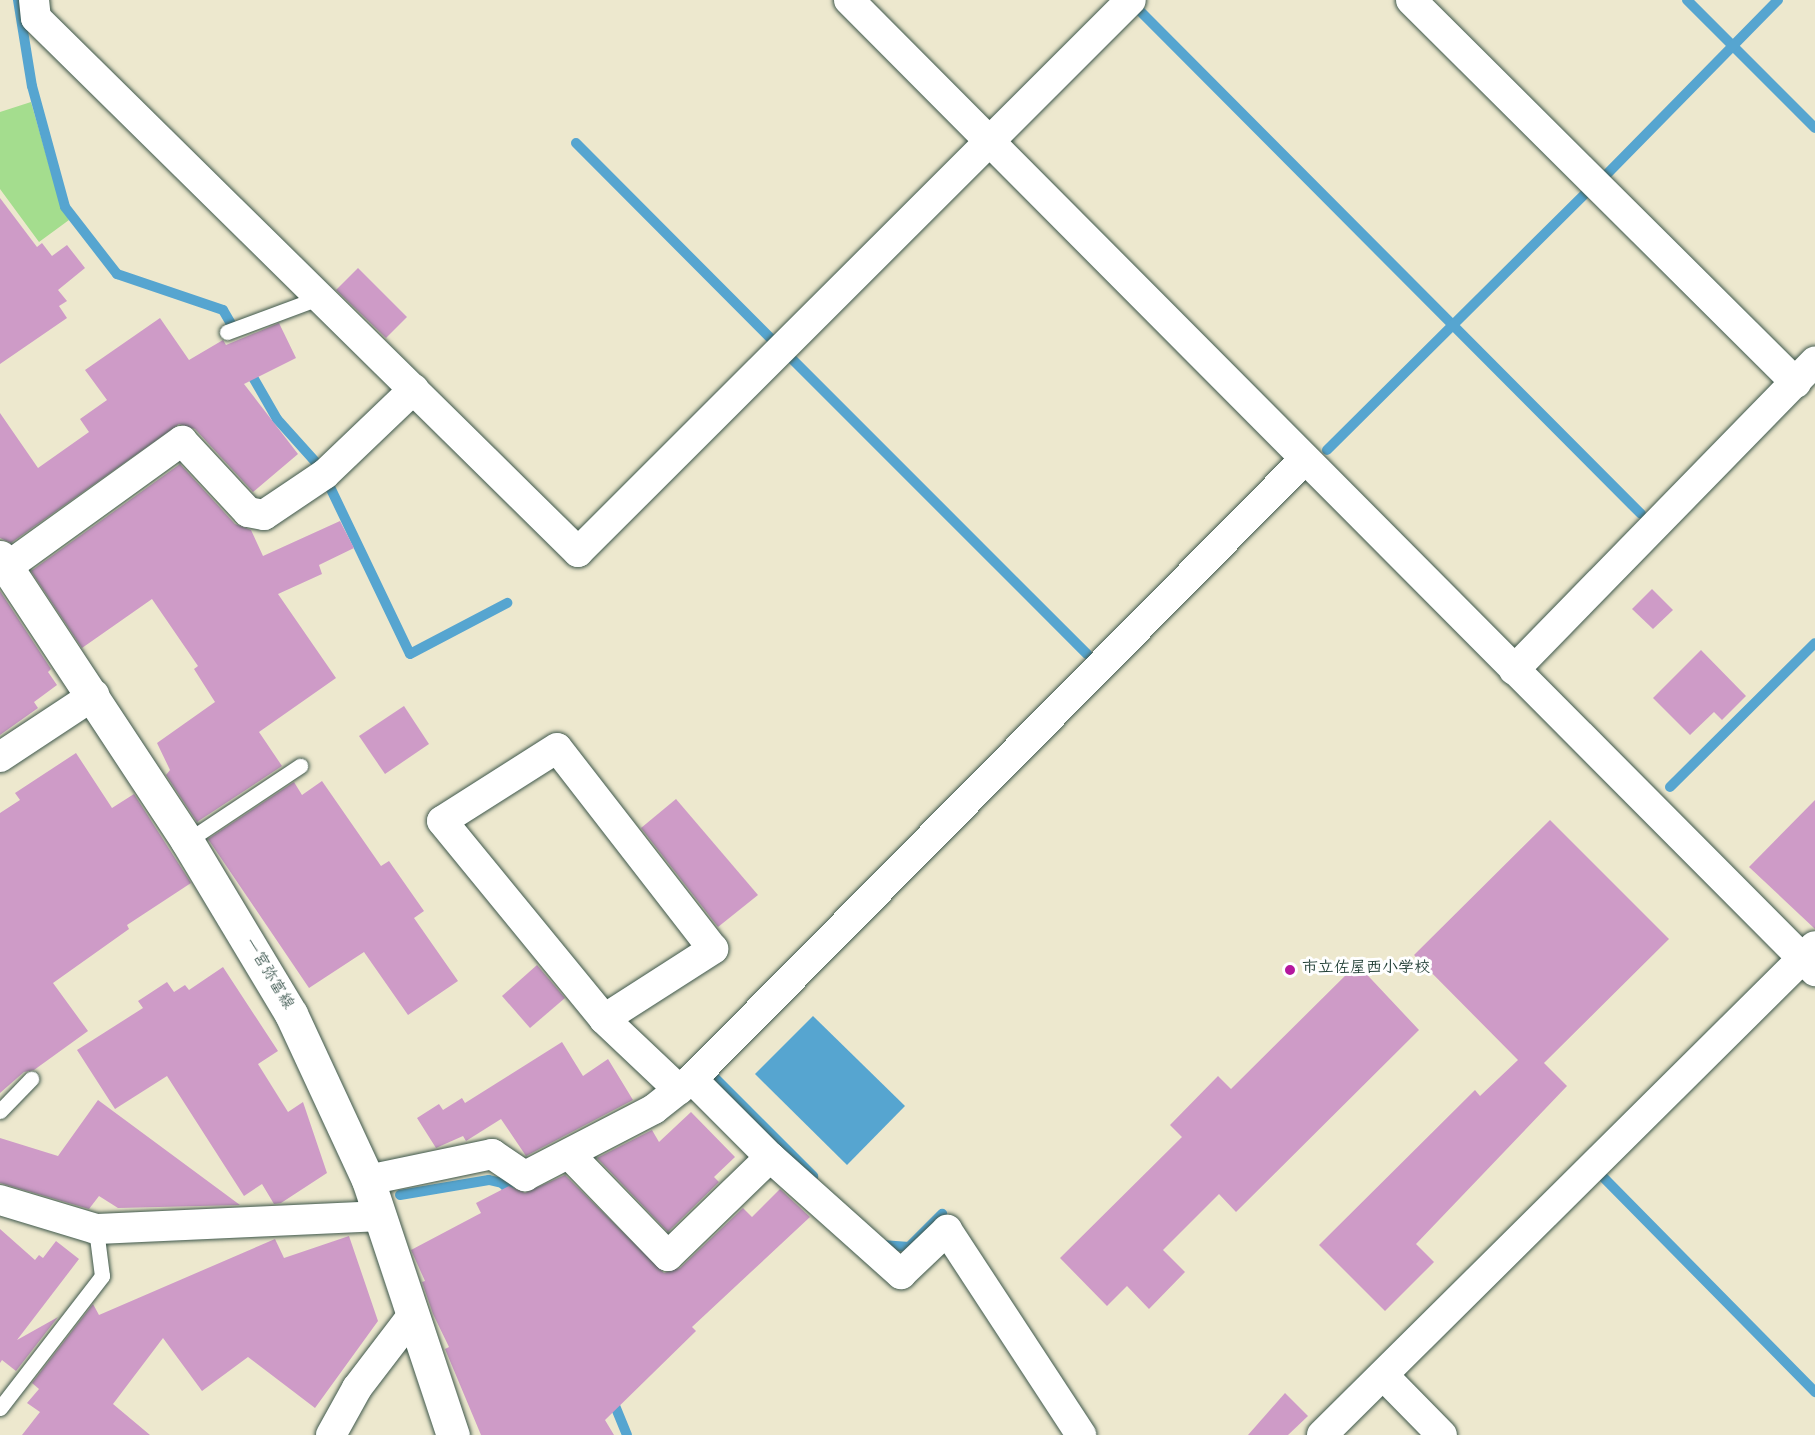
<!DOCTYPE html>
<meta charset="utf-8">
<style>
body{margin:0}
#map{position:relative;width:1815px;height:1435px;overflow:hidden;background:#ede8ce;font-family:"Gochi Hand","Klee One",sans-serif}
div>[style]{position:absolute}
.green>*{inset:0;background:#a4dd8e}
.water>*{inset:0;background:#56a5d0}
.stream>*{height:10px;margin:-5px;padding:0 5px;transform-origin:5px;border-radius:5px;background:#56a5d0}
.building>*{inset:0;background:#ce9bc7}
.roads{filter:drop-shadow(0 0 2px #3e574b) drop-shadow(0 0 2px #3e574b)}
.lane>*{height:15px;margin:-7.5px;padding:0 7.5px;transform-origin:7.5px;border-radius:7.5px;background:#fff}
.street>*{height:30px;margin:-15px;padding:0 15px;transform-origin:15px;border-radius:15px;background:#fff}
.secondary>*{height:33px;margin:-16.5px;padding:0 16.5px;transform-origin:16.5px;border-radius:16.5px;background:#fff}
.dots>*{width:16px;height:16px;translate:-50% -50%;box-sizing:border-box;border:3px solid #fff;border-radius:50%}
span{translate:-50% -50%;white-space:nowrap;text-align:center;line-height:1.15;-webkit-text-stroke:6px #fff;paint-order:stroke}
.poi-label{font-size:16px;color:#1f3d34;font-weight:700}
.left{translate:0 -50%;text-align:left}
.street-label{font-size:16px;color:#1f3d34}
</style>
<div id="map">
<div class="green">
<div style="clip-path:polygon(31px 102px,61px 207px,69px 220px,39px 242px,0 189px,0 112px)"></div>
</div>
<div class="water">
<div style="clip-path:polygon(813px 1016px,905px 1106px,847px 1165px,755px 1074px)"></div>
</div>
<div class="stream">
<div style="left:18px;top:0;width:87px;rotate:80.8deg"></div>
<div style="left:32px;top:86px;width:125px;rotate:74.7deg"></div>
<div style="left:65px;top:207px;width:85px;rotate:52.2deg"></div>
<div style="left:117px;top:274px;width:112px;rotate:18.8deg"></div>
<div style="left:223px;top:310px;width:16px;rotate:60deg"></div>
<div style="left:1687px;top:0;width:181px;rotate:45deg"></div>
<div style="left:1137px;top:8px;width:714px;rotate:45.11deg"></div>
<div style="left:576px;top:143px;width:285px;rotate:45.1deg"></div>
<div style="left:1607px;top:174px;width:244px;rotate:-45.5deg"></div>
<div style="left:788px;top:355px;width:423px;rotate:45deg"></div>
<div style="left:247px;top:367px;width:60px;rotate:60deg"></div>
<div style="left:277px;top:419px;width:66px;rotate:48.1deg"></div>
<div style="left:1327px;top:450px;width:368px;rotate:-44.8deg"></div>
<div style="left:329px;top:485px;width:187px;rotate:64.4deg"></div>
<div style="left:410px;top:654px;width:110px;rotate:-27.7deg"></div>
<div style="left:1670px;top:787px;width:204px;rotate:-44.8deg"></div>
<div style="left:710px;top:1073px;width:146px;rotate:45deg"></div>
<div style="left:1604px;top:1178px;width:301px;rotate:45.4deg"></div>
<div style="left:400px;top:1195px;width:90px;rotate:-9.6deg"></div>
<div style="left:489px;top:1180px;width:13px;rotate:13deg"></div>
<div style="left:502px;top:1183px;width:18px;rotate:45deg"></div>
<div style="left:882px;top:1245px;width:27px;rotate:4deg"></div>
<div style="left:909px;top:1247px;width:47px;rotate:-45deg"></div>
<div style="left:611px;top:1396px;width:42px;rotate:67.7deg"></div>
</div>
<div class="building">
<div style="clip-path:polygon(0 198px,37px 247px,42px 243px,52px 256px,67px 245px,85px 268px,58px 290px,67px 301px,59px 306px,67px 318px,0 364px)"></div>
<div style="clip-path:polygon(358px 268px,407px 317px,386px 338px,336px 290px)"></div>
<div style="clip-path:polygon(160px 318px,189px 360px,223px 340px,226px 345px,279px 323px,296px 358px,244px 384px,298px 454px,253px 492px,195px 429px,179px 424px,11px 543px,0 538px,0 413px,38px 468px,89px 432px,80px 419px,107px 400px,85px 370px)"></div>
<div style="clip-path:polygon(180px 464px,235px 524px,251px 530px,263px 556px,340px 521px,354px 548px,319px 565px,322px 574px,278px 594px,336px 678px,259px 732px,282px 766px,197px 822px,166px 775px,170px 770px,157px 743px,215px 702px,194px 669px,198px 666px,152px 599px,82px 648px,31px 571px)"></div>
<div style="clip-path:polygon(1652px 589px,1673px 610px,1653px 629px,1632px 609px)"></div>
<div style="clip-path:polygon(0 591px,51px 669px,48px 672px,57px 685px,34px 702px,38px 708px,0 735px)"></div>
<div style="clip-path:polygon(1701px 650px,1746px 696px,1722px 720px,1714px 712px,1690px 735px,1653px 698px)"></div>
<div style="clip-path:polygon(404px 706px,429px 744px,385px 774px,359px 736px)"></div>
<div style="clip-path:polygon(76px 753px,112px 808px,134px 794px,191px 883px,127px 925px,129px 929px,53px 983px,88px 1031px,34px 1070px,24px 1072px,0 1093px,0 813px,20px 800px,15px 793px)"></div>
<div style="clip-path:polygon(322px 781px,381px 866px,389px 861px,424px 911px,414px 918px,458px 981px,408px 1015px,364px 952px,309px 988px,208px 839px,294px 782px,302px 795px)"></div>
<div style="clip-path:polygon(676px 799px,758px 895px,718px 927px,641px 828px)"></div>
<div style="clip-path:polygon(1815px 800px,1815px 929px,1749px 867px)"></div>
<div style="clip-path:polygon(1550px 820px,1669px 939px,1544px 1063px,1567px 1086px,1416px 1244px,1434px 1262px,1385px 1311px,1319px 1245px,1475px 1090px,1480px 1096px,1518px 1060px,1414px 955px)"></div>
<div style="clip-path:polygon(1357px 964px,1419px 1030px,1236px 1212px,1219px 1194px,1163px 1250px,1185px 1272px,1149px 1309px,1127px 1286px,1107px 1306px,1060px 1258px,1182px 1137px,1170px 1125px,1218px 1076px,1231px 1089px)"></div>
<div style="clip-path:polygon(537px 965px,565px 998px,530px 1028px,502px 996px)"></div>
<div style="clip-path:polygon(223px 967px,278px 1051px,258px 1064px,288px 1112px,303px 1102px,327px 1173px,281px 1203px,274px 1204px,262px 1184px,244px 1196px,167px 1076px,115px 1109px,77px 1050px,143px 1008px,138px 1001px,167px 982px,174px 992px,185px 985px,189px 990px)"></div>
<div style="clip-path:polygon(562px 1042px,583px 1076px,608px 1059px,633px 1100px,526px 1156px,501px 1119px,466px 1141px,463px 1136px,436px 1148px,417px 1118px,439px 1104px,443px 1110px,462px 1098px,465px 1103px)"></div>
<div style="clip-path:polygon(98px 1100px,240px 1205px,118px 1208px,99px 1196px,89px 1209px,0 1183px,0 1138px,58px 1156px)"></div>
<div style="clip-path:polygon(691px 1112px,735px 1157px,714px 1177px,719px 1182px,668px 1232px,597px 1158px,652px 1130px,659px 1142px)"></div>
<div style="clip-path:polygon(565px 1175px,664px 1273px,680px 1268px,743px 1208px,752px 1217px,780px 1189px,810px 1217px,692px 1327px,696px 1331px,605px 1420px,614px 1435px,481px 1435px,445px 1349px,449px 1347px,433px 1314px,422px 1282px,425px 1281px,411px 1250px,481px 1213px,476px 1203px,509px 1186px,525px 1193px)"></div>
<div style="clip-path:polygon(0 1229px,35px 1260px,39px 1255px,43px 1258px,56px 1241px,79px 1259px,17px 1340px,58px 1317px,16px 1371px,2px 1360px,0 1363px)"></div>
<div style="clip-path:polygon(349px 1236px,378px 1321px,315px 1408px,248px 1357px,202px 1391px,163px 1338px,113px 1404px,150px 1435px,22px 1435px,40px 1412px,27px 1403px,39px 1389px,32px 1383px,93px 1304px,99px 1315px,275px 1239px,284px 1258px)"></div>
<div style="clip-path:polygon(1285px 1393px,1308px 1416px,1288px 1435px,1248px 1435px)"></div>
</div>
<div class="roads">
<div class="lane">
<div style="left:227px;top:332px;width:100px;rotate:-20.4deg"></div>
<div style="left:187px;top:841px;width:136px;rotate:-33.6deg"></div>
<div style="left:0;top:1111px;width:45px;rotate:-45.9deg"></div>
<div style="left:0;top:1408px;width:167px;rotate:-52.3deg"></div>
<div style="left:102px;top:1276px;width:47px;rotate:-97.3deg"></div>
</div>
<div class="street">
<div style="left:34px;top:0;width:18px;rotate:84deg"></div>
<div style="left:36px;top:18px;width:761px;rotate:44.57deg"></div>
<div style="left:578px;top:552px;width:781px;rotate:-44.95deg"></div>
<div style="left:849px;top:0;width:1370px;rotate:45.15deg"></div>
<div style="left:1411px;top:0;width:543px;rotate:44.85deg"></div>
<div style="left:7px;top:567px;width:216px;rotate:-35.8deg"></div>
<div style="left:182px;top:441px;width:97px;rotate:47.1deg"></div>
<div style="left:248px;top:512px;width:16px;rotate:11deg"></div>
<div style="left:264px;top:515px;width:73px;rotate:-33.9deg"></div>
<div style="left:325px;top:474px;width:123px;rotate:-43.7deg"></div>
<div style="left:1514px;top:670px;width:431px;rotate:-45.7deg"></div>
<div style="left:0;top:757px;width:113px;rotate:-33.4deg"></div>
<div style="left:604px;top:1019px;width:130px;rotate:-32.7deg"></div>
<div style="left:713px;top:949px;width:254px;rotate:-127.8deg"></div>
<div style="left:557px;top:748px;width:136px;rotate:147.6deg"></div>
<div style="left:442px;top:821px;width:256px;rotate:50.7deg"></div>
<div style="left:604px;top:1019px;width:103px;rotate:43.4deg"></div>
<div style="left:692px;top:1079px;width:110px;rotate:45deg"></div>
<div style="left:770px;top:1157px;width:176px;rotate:41.8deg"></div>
<div style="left:901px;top:1274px;width:64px;rotate:-43.7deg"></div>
<div style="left:947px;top:1230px;width:245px;rotate:56.8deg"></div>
<div style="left:569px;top:1154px;width:142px;rotate:45.9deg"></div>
<div style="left:668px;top:1256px;width:142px;rotate:-44.1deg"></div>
<div style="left:368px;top:1180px;width:127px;rotate:-11.8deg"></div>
<div style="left:492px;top:1154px;width:40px;rotate:34deg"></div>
<div style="left:525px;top:1176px;width:145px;rotate:-27.4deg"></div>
<div style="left:654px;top:1109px;width:48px;rotate:-38.3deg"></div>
<div style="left:692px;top:1079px;width:872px;rotate:-45.33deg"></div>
<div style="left:0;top:1200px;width:100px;rotate:16.8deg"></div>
<div style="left:96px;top:1229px;width:282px;rotate:-2.6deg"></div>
<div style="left:1383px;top:1375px;width:84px;rotate:45.5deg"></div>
<div style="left:331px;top:1435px;width:54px;rotate:-61deg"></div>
<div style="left:357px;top:1388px;width:91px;rotate:-52.6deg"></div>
<div style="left:1322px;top:1435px;width:694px;rotate:-44.77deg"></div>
</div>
<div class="secondary">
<div style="left:0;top:557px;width:340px;rotate:56.6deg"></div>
<div style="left:187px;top:841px;width:202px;rotate:59deg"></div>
<div style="left:291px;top:1014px;width:183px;rotate:65.1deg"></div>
<div style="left:368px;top:1180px;width:269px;rotate:71.6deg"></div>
</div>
</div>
<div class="dots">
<div style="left:1290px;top:970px;background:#b5179e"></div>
</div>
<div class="poi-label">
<span class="left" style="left:1302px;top:970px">市立佐屋西小学校</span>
</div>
<div class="street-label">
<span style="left:267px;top:975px;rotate:59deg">一宮弥富線</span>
</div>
</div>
